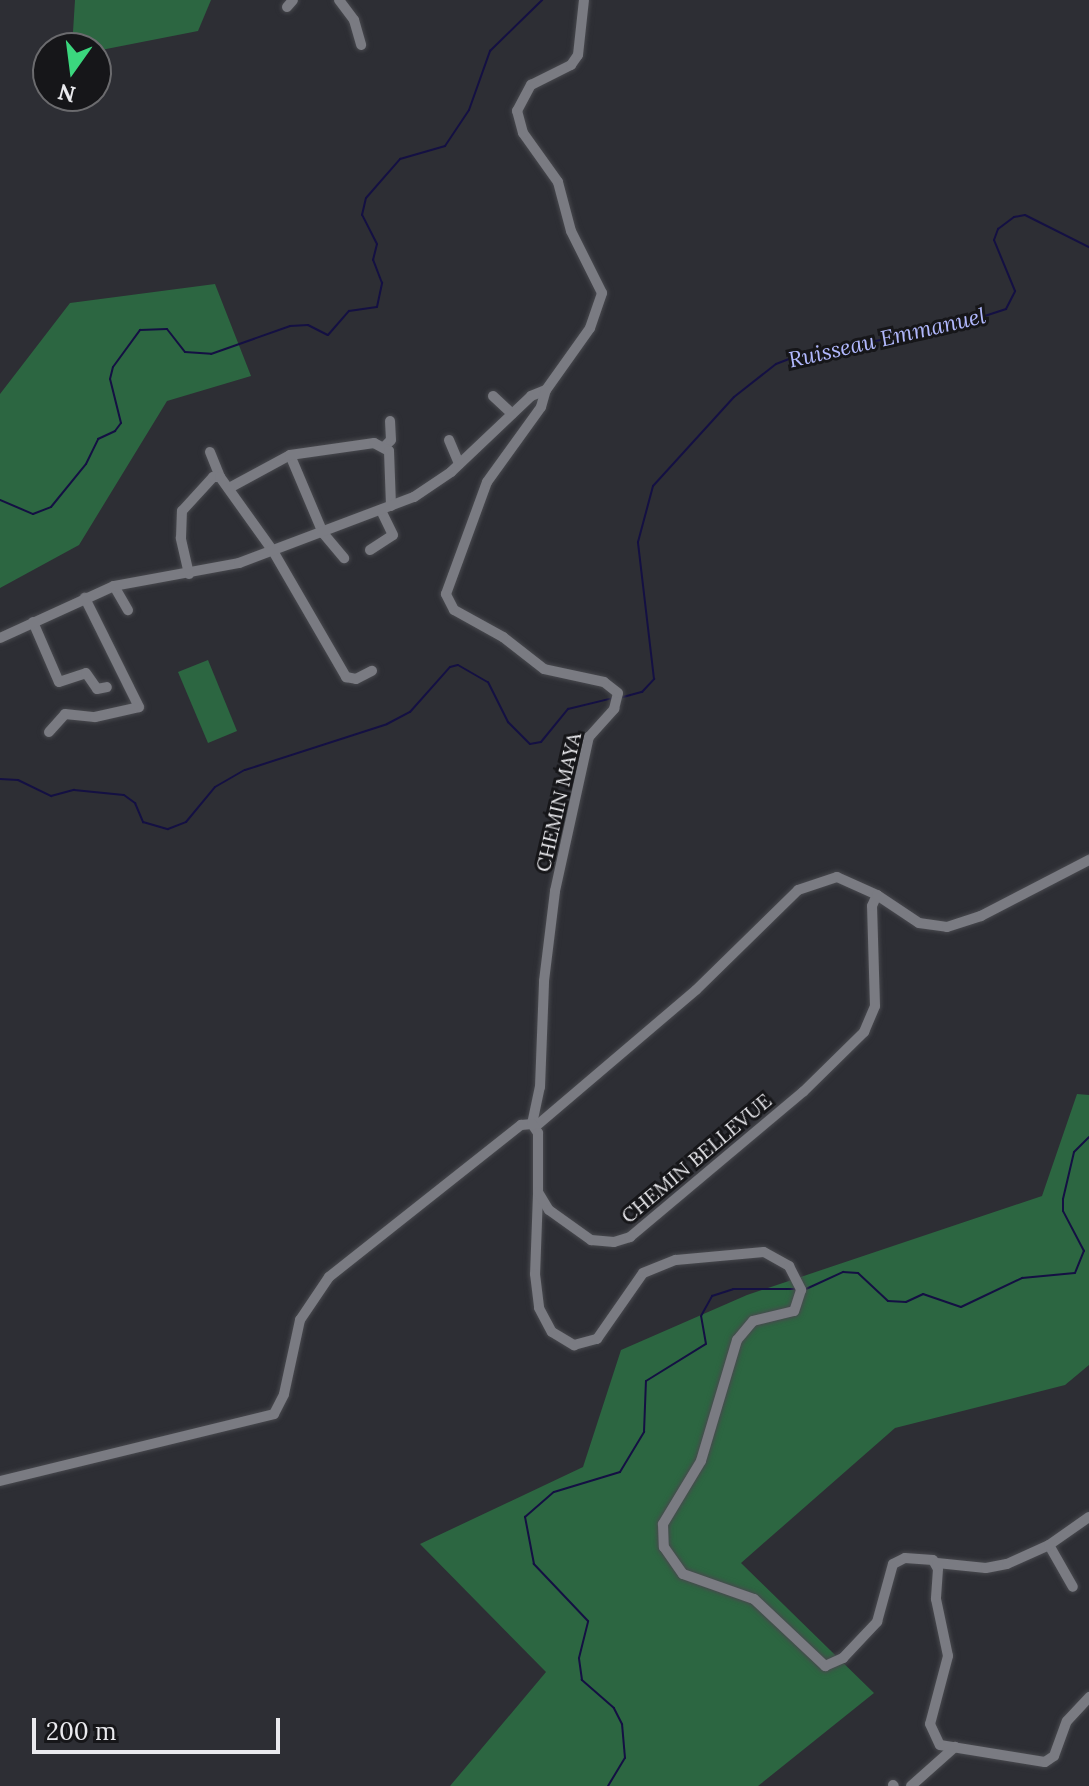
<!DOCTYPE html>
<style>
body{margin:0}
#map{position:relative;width:1089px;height:1786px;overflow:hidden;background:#2d2e34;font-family:Lora,serif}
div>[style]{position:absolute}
.green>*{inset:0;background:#2c6641}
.stream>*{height:2px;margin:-1px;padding:0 1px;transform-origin:1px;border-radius:1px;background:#141043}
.roads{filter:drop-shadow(0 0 2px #48494e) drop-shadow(0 0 2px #48494e)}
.minor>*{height:10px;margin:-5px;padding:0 5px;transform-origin:5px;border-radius:5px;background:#7a7b82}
span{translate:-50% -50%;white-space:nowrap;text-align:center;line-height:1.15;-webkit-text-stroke:6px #161619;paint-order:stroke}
.street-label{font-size:20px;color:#eaeaee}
.water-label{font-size:22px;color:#b1b8fd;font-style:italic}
.north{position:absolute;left:32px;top:32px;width:80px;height:80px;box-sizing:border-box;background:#161619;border:2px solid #6b6b6e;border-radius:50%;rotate:194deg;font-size:22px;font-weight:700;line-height:32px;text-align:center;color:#eaeaee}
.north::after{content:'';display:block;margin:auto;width:28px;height:36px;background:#3bd77e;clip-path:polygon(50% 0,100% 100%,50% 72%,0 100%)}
.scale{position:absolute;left:32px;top:1718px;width:248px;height:36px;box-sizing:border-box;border:4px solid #eaeaee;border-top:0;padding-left:10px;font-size:24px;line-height:28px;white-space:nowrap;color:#eaeaee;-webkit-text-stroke:6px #161619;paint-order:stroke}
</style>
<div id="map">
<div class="green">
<div style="clip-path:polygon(75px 0,211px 0,198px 31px,96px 51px,72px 48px)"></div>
<div style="clip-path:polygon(215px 284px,251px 376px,167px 401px,79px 545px,0 588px,0 394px,70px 303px)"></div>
<div style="clip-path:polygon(208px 660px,237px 731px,208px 743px,178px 672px)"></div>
<div style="clip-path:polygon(1077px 1094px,1089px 1095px,1089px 1365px,1065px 1385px,895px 1428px,741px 1563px,874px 1693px,758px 1786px,450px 1786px,546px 1672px,420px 1544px,583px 1467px,621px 1350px,747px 1295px,1042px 1196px)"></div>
</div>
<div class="stream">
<div style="left:0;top:500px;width:36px;rotate:23deg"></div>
<div style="left:33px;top:514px;width:19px;rotate:-21deg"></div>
<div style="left:51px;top:507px;width:55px;rotate:-50.9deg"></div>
<div style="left:86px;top:464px;width:28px;rotate:-64deg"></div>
<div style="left:98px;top:439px;width:19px;rotate:-25deg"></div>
<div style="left:115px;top:431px;width:10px;rotate:-53deg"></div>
<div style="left:121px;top:423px;width:45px;rotate:-104deg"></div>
<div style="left:110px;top:379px;width:12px;rotate:-76deg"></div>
<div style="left:113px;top:367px;width:46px;rotate:-53.9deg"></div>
<div style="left:140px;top:330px;width:27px;rotate:-2deg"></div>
<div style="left:167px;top:329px;width:29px;rotate:52deg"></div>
<div style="left:185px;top:352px;width:26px;rotate:4deg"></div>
<div style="left:211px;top:354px;width:84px;rotate:-19.5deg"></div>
<div style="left:290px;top:326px;width:18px;rotate:-3deg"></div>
<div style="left:308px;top:325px;width:22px;rotate:27deg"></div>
<div style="left:328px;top:335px;width:32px;rotate:-49deg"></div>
<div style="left:349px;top:311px;width:28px;rotate:-8deg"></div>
<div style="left:377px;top:307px;width:25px;rotate:-78deg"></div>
<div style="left:382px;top:283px;width:25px;rotate:-111deg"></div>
<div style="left:373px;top:260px;width:16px;rotate:-76deg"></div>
<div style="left:377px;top:244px;width:33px;rotate:-117deg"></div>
<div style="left:362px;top:215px;width:17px;rotate:-77deg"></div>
<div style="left:366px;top:198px;width:52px;rotate:-48.9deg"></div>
<div style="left:400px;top:159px;width:47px;rotate:-16.1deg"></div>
<div style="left:445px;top:146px;width:43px;rotate:-56.3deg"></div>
<div style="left:469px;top:110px;width:63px;rotate:-70.4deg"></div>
<div style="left:490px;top:51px;width:73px;rotate:-44.4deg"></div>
<div style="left:623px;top:697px;width:20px;rotate:-15deg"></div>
<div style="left:642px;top:692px;width:18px;rotate:-47deg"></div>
<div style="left:654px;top:679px;width:138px;rotate:-96.7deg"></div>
<div style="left:638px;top:542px;width:58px;rotate:-75deg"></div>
<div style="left:653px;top:486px;width:120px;rotate:-47.7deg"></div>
<div style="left:734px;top:397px;width:53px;rotate:-38.2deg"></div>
<div style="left:776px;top:364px;width:25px;rotate:-21deg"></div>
<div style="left:799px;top:355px;width:155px;rotate:-10.4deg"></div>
<div style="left:951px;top:327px;width:58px;rotate:-18.1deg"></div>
<div style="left:1006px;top:309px;width:20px;rotate:-63deg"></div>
<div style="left:1015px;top:291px;width:55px;rotate:-112.4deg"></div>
<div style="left:994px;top:240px;width:12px;rotate:-70deg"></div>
<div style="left:998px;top:229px;width:20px;rotate:-37deg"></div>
<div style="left:1014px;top:217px;width:11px;rotate:-10deg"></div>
<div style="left:1025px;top:215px;width:72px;rotate:26.6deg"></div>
<div style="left:0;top:779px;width:18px;rotate:3deg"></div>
<div style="left:18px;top:780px;width:37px;rotate:26deg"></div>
<div style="left:51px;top:796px;width:24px;rotate:-15deg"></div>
<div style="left:74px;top:790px;width:50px;rotate:5.7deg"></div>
<div style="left:124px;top:795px;width:14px;rotate:36deg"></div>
<div style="left:135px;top:803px;width:21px;rotate:67deg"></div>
<div style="left:143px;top:822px;width:26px;rotate:16deg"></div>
<div style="left:168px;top:829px;width:19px;rotate:-21deg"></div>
<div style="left:186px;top:822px;width:45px;rotate:-50.4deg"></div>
<div style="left:215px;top:787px;width:34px;rotate:-30deg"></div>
<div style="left:245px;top:770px;width:149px;rotate:-17.9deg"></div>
<div style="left:387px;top:724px;width:26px;rotate:-28deg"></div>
<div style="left:410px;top:712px;width:60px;rotate:-48.4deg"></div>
<div style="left:450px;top:667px;width:8px;rotate:-14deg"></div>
<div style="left:458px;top:665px;width:34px;rotate:30deg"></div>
<div style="left:488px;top:682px;width:45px;rotate:63.4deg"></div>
<div style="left:508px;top:722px;width:31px;rotate:45deg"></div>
<div style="left:530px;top:744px;width:11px;rotate:-10deg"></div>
<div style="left:541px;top:742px;width:43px;rotate:-50.7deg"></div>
<div style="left:568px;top:709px;width:46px;rotate:-13.7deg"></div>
<div style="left:806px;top:1289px;width:41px;rotate:-24.7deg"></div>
<div style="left:843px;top:1272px;width:15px;rotate:4deg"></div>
<div style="left:858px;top:1273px;width:41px;rotate:43deg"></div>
<div style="left:888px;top:1301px;width:18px;rotate:3deg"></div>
<div style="left:906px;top:1302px;width:19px;rotate:-25deg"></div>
<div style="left:923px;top:1294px;width:40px;rotate:18.9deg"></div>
<div style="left:961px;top:1307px;width:68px;rotate:-25.4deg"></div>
<div style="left:1022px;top:1278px;width:53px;rotate:-5.4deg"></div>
<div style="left:1075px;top:1273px;width:24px;rotate:-68deg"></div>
<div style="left:1084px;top:1251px;width:45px;rotate:-117.7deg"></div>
<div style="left:1063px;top:1211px;width:12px;rotate:-90deg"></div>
<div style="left:1063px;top:1199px;width:48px;rotate:-76.8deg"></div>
<div style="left:1074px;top:1152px;width:21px;rotate:-45deg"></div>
<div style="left:608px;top:1786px;width:33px;rotate:-59deg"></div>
<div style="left:625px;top:1758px;width:34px;rotate:-95deg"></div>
<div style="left:622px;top:1724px;width:18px;rotate:-117deg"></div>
<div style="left:614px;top:1708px;width:43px;rotate:-138.8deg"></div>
<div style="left:582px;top:1680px;width:22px;rotate:-98deg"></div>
<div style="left:579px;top:1658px;width:38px;rotate:-76deg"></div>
<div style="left:588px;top:1621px;width:79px;rotate:-133.5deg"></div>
<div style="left:534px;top:1564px;width:48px;rotate:-100.8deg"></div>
<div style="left:525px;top:1517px;width:38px;rotate:-41deg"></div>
<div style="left:554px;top:1492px;width:69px;rotate:-16.9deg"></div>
<div style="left:620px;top:1472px;width:47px;rotate:-59deg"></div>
<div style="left:644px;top:1432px;width:51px;rotate:-87.8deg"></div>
<div style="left:646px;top:1381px;width:70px;rotate:-31.7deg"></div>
<div style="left:706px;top:1344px;width:28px;rotate:-100deg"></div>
<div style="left:701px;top:1316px;width:23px;rotate:-61deg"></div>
<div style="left:712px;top:1296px;width:22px;rotate:-18deg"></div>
<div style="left:733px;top:1289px;width:63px"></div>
</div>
<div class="roads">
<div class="minor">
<div style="left:339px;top:0;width:25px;rotate:53deg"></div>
<div style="left:354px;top:20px;width:26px;rotate:74deg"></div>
<div style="left:287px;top:7px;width:9px;rotate:-49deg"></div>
<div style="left:493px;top:396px;width:26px;rotate:43deg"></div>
<div style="left:449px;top:440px;width:26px;rotate:67deg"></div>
<div style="left:385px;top:446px;width:8px;rotate:-45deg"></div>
<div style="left:391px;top:440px;width:19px;rotate:-93deg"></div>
<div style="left:210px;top:452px;width:27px;rotate:68deg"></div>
<div style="left:290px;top:455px;width:85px;rotate:67.1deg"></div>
<div style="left:323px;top:533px;width:33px;rotate:50deg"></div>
<div style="left:231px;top:487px;width:67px;rotate:-28.5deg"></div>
<div style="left:290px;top:455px;width:85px;rotate:-8.1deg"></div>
<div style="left:374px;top:443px;width:17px;rotate:28deg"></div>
<div style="left:389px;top:451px;width:55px;rotate:87.9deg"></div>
<div style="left:370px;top:550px;width:27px;rotate:-33deg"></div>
<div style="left:393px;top:535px;width:28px;rotate:-116deg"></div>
<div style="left:189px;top:574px;width:37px;rotate:-103deg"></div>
<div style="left:181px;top:538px;width:27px;rotate:-88deg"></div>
<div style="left:182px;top:511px;width:46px;rotate:-47.6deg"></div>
<div style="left:213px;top:477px;width:7px"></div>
<div style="left:220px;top:477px;width:91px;rotate:54.4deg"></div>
<div style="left:273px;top:551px;width:146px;rotate:59.9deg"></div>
<div style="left:346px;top:677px;width:10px;rotate:11deg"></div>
<div style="left:356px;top:679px;width:18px;rotate:-27deg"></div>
<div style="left:114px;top:586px;width:28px;rotate:60deg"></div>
<div style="left:33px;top:622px;width:65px;rotate:66.6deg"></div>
<div style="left:59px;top:682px;width:28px;rotate:-18deg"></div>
<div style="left:86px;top:673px;width:19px;rotate:55deg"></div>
<div style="left:97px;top:689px;width:10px;rotate:-11deg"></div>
<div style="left:0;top:638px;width:125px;rotate:-24.5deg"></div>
<div style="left:114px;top:586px;width:127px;rotate:-10.4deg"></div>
<div style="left:239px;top:563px;width:187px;rotate:-20.7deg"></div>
<div style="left:414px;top:497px;width:45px;rotate:-34deg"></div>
<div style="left:451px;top:472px;width:110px;rotate:-43.5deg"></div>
<div style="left:531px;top:396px;width:16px;rotate:-22deg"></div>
<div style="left:546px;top:390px;width:76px;rotate:-54.6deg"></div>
<div style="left:590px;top:328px;width:37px;rotate:-71deg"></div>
<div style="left:602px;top:293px;width:69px;rotate:-116.6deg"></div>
<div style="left:571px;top:231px;width:51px;rotate:-104.9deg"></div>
<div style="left:558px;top:182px;width:60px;rotate:-125.5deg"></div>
<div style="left:523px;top:133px;width:23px;rotate:-105deg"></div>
<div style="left:517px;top:111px;width:30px;rotate:-62deg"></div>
<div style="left:531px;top:85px;width:45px;rotate:-26.6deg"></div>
<div style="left:571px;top:65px;width:12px;rotate:-55deg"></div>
<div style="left:578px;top:55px;width:55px;rotate:-83.8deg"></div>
<div style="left:49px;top:732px;width:24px;rotate:-48deg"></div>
<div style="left:65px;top:714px;width:30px;rotate:6deg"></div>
<div style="left:95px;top:717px;width:45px;rotate:-12.8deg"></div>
<div style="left:139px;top:707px;width:122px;rotate:-116.4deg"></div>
<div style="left:532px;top:1124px;width:38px;rotate:-78deg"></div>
<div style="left:540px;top:1087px;width:106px;rotate:-87.8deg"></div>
<div style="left:544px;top:981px;width:91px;rotate:-83deg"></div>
<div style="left:555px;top:891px;width:158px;rotate:-77.6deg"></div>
<div style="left:589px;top:737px;width:38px;rotate:-48deg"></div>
<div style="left:614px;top:709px;width:16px;rotate:-76deg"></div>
<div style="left:618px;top:693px;width:18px;rotate:-142deg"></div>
<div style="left:604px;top:682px;width:61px;rotate:-167.8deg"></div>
<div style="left:544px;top:669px;width:52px;rotate:-142deg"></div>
<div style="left:503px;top:637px;width:56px;rotate:-151.1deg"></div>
<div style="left:454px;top:610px;width:18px;rotate:-117deg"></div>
<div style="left:446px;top:594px;width:119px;rotate:-69.9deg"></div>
<div style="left:487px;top:482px;width:92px;rotate:-54.2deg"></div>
<div style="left:541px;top:407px;width:18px;rotate:-74deg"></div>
<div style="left:535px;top:1127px;width:211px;rotate:-40.4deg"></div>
<div style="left:696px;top:990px;width:143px;rotate:-44.4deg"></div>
<div style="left:798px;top:890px;width:41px;rotate:-18.4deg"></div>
<div style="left:837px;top:877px;width:44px;rotate:24.2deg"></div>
<div style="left:538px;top:1194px;width:80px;rotate:92.1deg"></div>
<div style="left:535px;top:1274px;width:34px;rotate:83deg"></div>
<div style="left:539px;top:1308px;width:27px;rotate:62deg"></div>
<div style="left:552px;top:1332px;width:26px;rotate:31deg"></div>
<div style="left:574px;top:1345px;width:24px;rotate:-15deg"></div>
<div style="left:597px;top:1339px;width:80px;rotate:-55.1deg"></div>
<div style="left:643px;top:1273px;width:35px;rotate:-22deg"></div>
<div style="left:676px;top:1260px;width:88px;rotate:-5.2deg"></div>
<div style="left:764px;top:1252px;width:29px;rotate:29deg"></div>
<div style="left:789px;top:1266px;width:27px;rotate:63deg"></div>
<div style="left:801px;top:1290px;width:22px;rotate:108deg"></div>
<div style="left:794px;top:1311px;width:42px;rotate:166.3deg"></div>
<div style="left:753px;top:1321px;width:25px;rotate:130deg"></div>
<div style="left:737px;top:1340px;width:126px;rotate:106.6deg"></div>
<div style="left:701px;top:1461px;width:74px;rotate:121.1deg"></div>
<div style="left:663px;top:1524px;width:23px;rotate:88deg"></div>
<div style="left:664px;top:1547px;width:33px;rotate:55deg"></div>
<div style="left:683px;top:1574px;width:75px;rotate:19.4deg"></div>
<div style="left:754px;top:1599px;width:98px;rotate:43.3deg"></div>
<div style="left:825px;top:1666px;width:20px;rotate:-24deg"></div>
<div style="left:843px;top:1658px;width:50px;rotate:-46.6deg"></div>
<div style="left:877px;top:1622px;width:60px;rotate:-74.6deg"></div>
<div style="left:893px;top:1564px;width:13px;rotate:-27deg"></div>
<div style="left:905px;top:1558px;width:28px;rotate:4deg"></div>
<div style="left:933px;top:1560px;width:10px;rotate:61deg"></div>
<div style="left:938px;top:1569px;width:30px;rotate:94deg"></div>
<div style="left:936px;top:1599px;width:58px;rotate:78.1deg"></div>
<div style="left:948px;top:1656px;width:70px;rotate:104.8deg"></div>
<div style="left:930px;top:1724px;width:23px;rotate:65deg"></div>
<div style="left:940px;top:1745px;width:106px;rotate:9.2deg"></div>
<div style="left:1045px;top:1762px;width:11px;rotate:-34deg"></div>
<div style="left:1054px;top:1756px;width:37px;rotate:-70deg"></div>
<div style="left:1067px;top:1721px;width:33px;rotate:-47deg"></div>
<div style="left:0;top:1481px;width:282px;rotate:-13.7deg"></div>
<div style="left:274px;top:1414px;width:22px;rotate:-63deg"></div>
<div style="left:284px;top:1394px;width:76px;rotate:-77.8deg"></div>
<div style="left:300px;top:1320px;width:52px;rotate:-56deg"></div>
<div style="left:329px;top:1277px;width:245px;rotate:-38.4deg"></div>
<div style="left:521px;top:1125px;width:11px;rotate:-5deg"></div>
<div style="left:532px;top:1124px;width:11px;rotate:56deg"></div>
<div style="left:538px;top:1133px;width:59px;rotate:90deg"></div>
<div style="left:538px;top:1192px;width:21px;rotate:59deg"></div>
<div style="left:549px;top:1210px;width:52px;rotate:35.5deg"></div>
<div style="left:591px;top:1240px;width:23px;rotate:5deg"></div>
<div style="left:614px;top:1242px;width:17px;rotate:-17deg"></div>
<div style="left:630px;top:1237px;width:226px;rotate:-40deg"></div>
<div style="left:803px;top:1092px;width:86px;rotate:-44.5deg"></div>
<div style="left:864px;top:1032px;width:28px;rotate:-67deg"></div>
<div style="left:875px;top:1006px;width:100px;rotate:-91.7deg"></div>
<div style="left:872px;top:906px;width:12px;rotate:-66deg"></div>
<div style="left:877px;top:895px;width:50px;rotate:33.7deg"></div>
<div style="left:919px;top:923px;width:28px;rotate:8deg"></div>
<div style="left:947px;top:927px;width:36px;rotate:-18deg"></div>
<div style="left:981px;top:916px;width:122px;rotate:-27.4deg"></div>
<div style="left:1049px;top:1545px;width:48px;rotate:60.3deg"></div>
<div style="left:937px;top:1563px;width:49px;rotate:5.8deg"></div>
<div style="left:986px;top:1568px;width:21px;rotate:-11deg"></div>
<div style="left:1007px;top:1564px;width:46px;rotate:-24.3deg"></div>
<div style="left:1049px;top:1545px;width:49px;rotate:-35deg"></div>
<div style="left:893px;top:1785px;width:1px;rotate:45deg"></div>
<div style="left:911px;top:1786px;width:59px;rotate:-41.6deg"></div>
</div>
</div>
<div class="street-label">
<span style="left:558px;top:802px;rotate:-77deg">CHEMIN MAYA</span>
<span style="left:696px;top:1158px;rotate:-40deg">CHEMIN BELLEVUE</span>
</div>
<div class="water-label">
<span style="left:887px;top:338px;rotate:-13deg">Ruisseau Emmanuel</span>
</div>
<div class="north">N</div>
<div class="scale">200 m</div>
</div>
